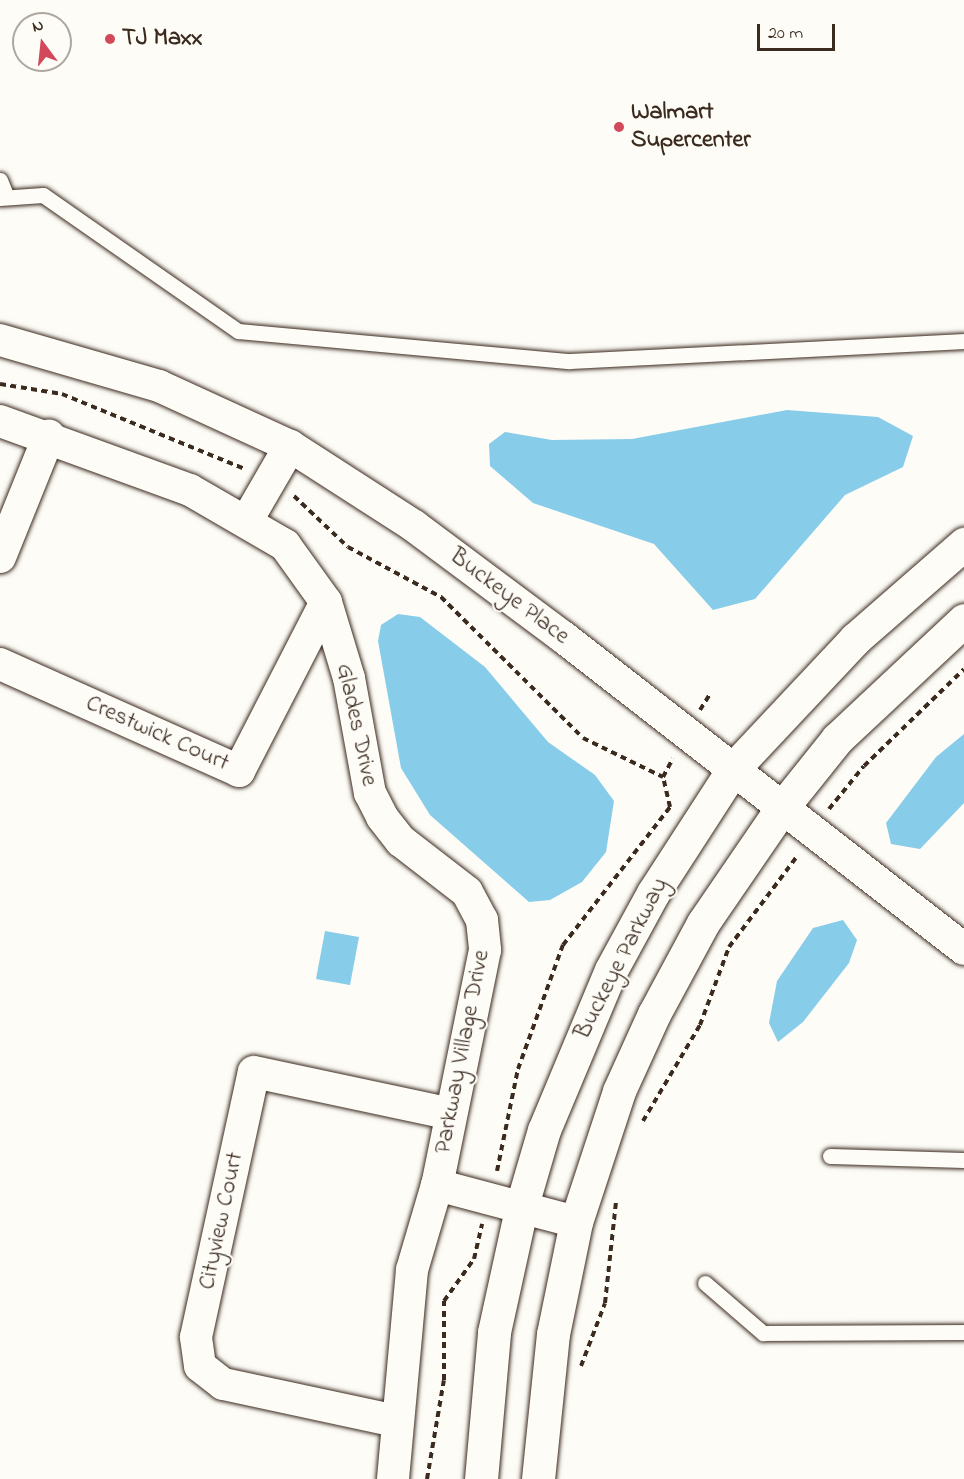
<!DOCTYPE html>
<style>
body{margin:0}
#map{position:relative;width:964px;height:1479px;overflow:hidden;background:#fdfcf7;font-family:"Indie Flower",sans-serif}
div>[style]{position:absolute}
.water>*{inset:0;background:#87cce9}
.path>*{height:4px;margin-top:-2px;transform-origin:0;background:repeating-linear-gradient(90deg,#3b2a1e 0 6px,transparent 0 10.5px)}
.roads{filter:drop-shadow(0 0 2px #3b2a1e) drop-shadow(0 0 2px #3b2a1e)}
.lane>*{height:15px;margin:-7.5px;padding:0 7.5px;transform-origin:7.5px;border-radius:7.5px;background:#fdfcf7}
.street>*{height:32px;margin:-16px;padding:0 16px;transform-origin:16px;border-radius:16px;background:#fdfcf7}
.secondary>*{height:33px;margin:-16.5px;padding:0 16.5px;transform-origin:16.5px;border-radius:16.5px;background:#fdfcf7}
.dots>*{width:16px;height:16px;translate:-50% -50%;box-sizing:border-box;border:3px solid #fdfcf7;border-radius:50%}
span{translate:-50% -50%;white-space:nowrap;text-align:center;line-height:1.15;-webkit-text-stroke:4.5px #fdfcf7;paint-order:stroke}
.poi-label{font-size:24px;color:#3b2a1e;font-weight:700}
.left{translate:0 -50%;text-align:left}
.street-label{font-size:24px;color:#3b2a1e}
.north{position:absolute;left:12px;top:12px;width:60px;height:60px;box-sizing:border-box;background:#fdfcf7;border:2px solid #afa8a0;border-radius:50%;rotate:345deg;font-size:16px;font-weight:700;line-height:24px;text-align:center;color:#3b2a1e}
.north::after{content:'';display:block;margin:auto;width:21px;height:27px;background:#d1495b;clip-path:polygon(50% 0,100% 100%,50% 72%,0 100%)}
.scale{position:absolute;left:757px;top:24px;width:78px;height:27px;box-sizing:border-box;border:3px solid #3b2a1e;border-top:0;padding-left:8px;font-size:18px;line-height:21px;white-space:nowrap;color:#3b2a1e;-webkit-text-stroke:4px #fdfcf7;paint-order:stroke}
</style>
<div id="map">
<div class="water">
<div style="clip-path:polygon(787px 410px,878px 417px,913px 436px,903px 467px,845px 495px,755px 599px,713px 610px,654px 544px,533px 503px,490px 466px,489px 444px,505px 432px,552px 440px,632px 439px)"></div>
<div style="clip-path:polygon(398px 614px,420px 617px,485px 667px,548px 742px,595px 775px,614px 801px,606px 852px,582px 882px,550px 900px,529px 902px,430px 815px,401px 768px,378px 641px,381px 625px)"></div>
<div style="clip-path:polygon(964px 734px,964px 803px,920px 849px,891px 844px,886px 823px,936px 757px)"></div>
<div style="clip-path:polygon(843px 920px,857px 940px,849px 963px,803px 1022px,778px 1042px,769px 1023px,777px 981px,813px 928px)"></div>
<div style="clip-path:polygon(325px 931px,359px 937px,350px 985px,316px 979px)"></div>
</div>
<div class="path">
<div style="left:0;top:384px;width:63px;rotate:9.2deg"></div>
<div style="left:62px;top:394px;width:198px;rotate:22.3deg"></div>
<div style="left:294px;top:496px;width:74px;rotate:43.4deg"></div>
<div style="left:348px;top:547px;width:106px;rotate:28.3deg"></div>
<div style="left:441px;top:597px;width:200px;rotate:44.8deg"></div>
<div style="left:583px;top:738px;width:89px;rotate:26deg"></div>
<div style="left:700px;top:710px;width:19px;rotate:-58deg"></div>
<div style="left:829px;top:809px;width:55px;rotate:-50.9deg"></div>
<div style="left:864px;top:766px;width:139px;rotate:-44.1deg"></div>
<div style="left:643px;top:1121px;width:112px;rotate:-59.3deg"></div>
<div style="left:700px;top:1025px;width:83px;rotate:-69.6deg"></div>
<div style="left:729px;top:947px;width:115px;rotate:-53.1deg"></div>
<div style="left:497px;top:1171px;width:104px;rotate:-78.4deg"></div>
<div style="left:518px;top:1069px;width:132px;rotate:-70.1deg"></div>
<div style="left:563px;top:945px;width:175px;rotate:-52.2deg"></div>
<div style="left:670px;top:807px;width:31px;rotate:-103deg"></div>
<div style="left:663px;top:777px;width:21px;rotate:-62deg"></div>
<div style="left:581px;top:1366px;width:67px;rotate:-69.1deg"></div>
<div style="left:605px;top:1303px;width:102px;rotate:-83.8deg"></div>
<div style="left:427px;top:1479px;width:100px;rotate:-80.3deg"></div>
<div style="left:444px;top:1380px;width:79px;rotate:-90deg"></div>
<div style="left:444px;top:1301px;width:52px;rotate:-54.5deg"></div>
<div style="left:474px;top:1259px;width:36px;rotate:-77deg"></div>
</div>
<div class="roads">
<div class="lane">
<div style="left:0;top:180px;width:18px;rotate:68deg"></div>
<div style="left:0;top:198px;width:43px;rotate:-4deg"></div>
<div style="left:43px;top:195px;width:238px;rotate:34.9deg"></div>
<div style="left:238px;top:331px;width:333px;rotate:5.2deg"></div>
<div style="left:570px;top:361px;width:395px;rotate:-2.9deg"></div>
<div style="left:830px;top:1156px;width:134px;rotate:1.7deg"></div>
<div style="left:705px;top:1283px;width:77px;rotate:40.8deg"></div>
<div style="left:763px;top:1333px;width:201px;rotate:-0.3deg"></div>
</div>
<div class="street">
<div style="left:0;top:340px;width:166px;rotate:16.1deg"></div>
<div style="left:159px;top:386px;width:144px;rotate:24.6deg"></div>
<div style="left:290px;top:446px;width:148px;rotate:32.8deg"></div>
<div style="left:414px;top:526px;width:186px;rotate:36.7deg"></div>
<div style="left:563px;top:637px;width:508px;rotate:37.88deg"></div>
<div style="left:0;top:421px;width:202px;rotate:20deg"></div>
<div style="left:190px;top:490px;width:110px;rotate:30.1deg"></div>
<div style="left:285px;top:545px;width:70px;rotate:54.3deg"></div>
<div style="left:326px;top:602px;width:79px;rotate:73.2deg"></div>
<div style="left:349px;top:678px;width:117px;rotate:79.7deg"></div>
<div style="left:370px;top:793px;width:27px;rotate:63deg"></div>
<div style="left:382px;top:817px;width:31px;rotate:52deg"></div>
<div style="left:401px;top:841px;width:83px;rotate:37.7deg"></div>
<div style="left:467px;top:892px;width:32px;rotate:62deg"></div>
<div style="left:482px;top:920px;width:30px;rotate:84deg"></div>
<div style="left:485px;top:950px;width:240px;rotate:101.5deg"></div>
<div style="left:437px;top:1185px;width:89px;rotate:106.4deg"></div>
<div style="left:412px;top:1270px;width:210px;rotate:95.2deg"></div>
<div style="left:246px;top:522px;width:88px;rotate:-59.9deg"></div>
<div style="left:0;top:557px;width:131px;rotate:-68deg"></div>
<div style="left:0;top:664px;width:262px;rotate:24.1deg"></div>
<div style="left:239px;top:771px;width:190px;rotate:-62.8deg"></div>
<div style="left:437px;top:1185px;width:144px;rotate:14.9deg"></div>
<div style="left:396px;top:1421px;width:177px;rotate:-167.9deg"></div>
<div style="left:223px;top:1384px;width:29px;rotate:-142deg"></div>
<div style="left:200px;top:1366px;width:29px;rotate:-98deg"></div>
<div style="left:196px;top:1337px;width:271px;rotate:-77.7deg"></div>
<div style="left:254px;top:1072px;width:201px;rotate:12deg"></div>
</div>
<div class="secondary">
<div style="left:481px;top:1479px;width:148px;rotate:-84.9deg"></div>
<div style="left:494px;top:1332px;width:130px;rotate:-77.6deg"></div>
<div style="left:522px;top:1205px;width:78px;rotate:-73.7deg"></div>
<div style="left:544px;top:1130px;width:173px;rotate:-67.3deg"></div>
<div style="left:611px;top:970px;width:88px;rotate:-61.4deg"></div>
<div style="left:653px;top:893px;width:149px;rotate:-57.1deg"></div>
<div style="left:734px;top:768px;width:177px;rotate:-46.8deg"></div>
<div style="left:855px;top:639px;width:145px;rotate:-41.1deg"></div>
<div style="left:538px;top:1479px;width:146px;rotate:-84.1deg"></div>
<div style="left:553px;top:1334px;width:114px;rotate:-78.4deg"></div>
<div style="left:576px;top:1222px;width:138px;rotate:-71.8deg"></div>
<div style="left:619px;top:1091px;width:85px;rotate:-65.6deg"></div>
<div style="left:654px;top:1014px;width:103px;rotate:-61.7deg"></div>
<div style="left:703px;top:923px;width:138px;rotate:-55.6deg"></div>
<div style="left:781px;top:809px;width:90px;rotate:-51.3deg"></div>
<div style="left:837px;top:739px;width:174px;rotate:-43.1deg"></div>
</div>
</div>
<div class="dots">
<div style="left:110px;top:39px;background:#d1495b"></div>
<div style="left:619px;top:127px;background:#d1495b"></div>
</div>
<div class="poi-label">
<span class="left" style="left:122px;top:39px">TJ Maxx</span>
<span class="left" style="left:631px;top:127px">Walmart<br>Supercenter</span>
</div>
<div class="street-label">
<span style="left:509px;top:597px;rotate:37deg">Buckeye Place</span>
<span style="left:356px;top:725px;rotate:78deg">Glades Drive</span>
<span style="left:157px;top:734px;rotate:24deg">Crestwick Court</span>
<span style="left:622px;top:959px;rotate:-63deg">Buckeye Parkway</span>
<span style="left:463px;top:1052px;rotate:-79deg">Parkway Village Drive</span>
<span style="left:222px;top:1221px;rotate:-78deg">Cityview Court</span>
</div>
<div class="north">N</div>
<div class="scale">20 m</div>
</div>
